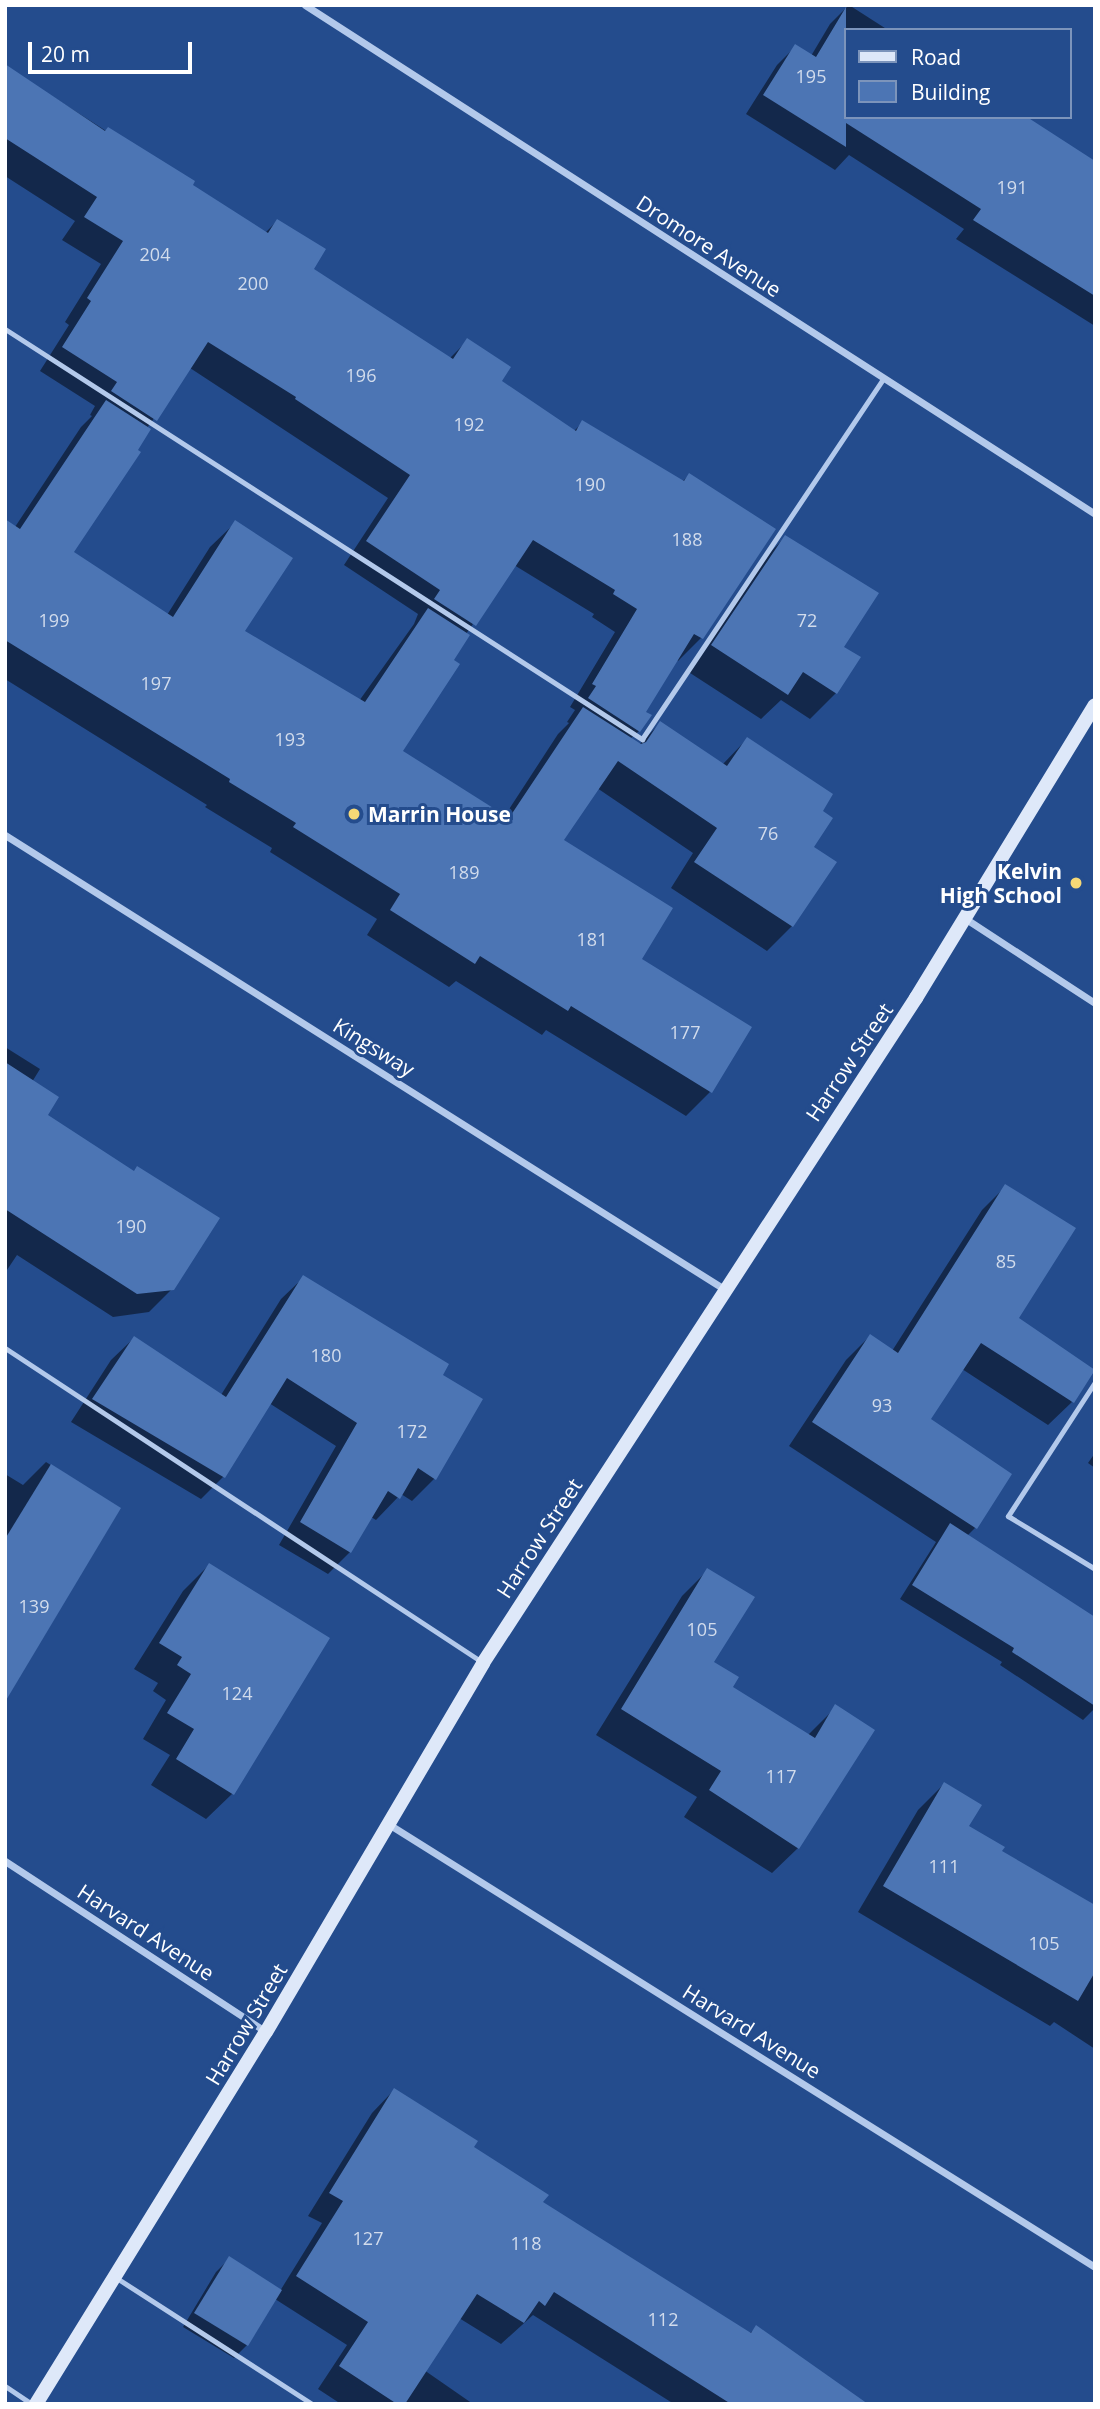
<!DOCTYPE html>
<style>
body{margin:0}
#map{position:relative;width:1100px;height:2409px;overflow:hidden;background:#244c8d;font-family:"Open Sans",sans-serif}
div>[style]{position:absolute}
.shadow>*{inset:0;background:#0007}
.building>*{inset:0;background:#4c75b4}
.lane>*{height:5px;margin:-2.5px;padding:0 2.5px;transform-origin:2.5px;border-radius:2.5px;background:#b3c9eb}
.street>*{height:7px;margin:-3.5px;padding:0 3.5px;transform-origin:3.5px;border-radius:3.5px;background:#b3c9eb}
.secondary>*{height:14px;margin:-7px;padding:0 7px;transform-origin:7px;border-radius:7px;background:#dee8f9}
.dots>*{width:19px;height:19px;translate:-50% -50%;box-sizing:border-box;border:4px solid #244c8d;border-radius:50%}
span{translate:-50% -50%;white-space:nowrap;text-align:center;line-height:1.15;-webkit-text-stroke:6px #244c8d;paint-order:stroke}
.number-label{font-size:18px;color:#d2dcec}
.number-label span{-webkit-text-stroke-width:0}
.street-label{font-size:21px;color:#fff}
.poi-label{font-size:21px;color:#fff;font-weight:700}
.left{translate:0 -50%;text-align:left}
.right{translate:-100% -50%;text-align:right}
.frame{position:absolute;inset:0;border:7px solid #fff;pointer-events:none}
.legend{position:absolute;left:844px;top:28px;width:228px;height:91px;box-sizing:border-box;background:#244c8d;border:2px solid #7c94bb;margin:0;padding:9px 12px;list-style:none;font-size:21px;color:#fff}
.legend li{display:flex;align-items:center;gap:14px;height:35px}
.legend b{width:35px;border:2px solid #7c94bb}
.scale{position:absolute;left:28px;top:42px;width:164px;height:32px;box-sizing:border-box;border:4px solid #fff;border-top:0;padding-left:9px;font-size:21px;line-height:24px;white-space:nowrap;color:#fff;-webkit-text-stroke:5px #244c8d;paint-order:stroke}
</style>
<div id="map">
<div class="shadow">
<div style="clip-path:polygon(849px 5px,888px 30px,846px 30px,846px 117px,1095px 163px,1095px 326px,956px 239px,964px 229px,849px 155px,835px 170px,746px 114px,777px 65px,795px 47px,811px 56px,830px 24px)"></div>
<div style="clip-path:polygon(evenodd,5px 66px,265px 233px,277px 221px,311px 270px,449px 359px,468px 340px,499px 382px,573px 432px,583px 422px,682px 482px,689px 475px,774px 529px,701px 638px,678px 661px,676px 660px,644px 712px,639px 731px,630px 739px,639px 745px,660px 723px,722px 765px,747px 739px,820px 811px,811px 848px,834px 862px,792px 926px,767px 951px,671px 888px,693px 853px,597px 788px,562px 840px,639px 959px,710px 1092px,686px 1116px,546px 1030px,542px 1035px,456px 981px,449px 987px,367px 935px,377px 919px,270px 852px,272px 848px,205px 807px,207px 805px,5px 679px,5px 521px,15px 527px,81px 427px,92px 416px,90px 415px,95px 406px,40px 371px,69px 325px,65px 322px,101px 264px,62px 240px,75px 221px,5px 176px,5px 66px,190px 368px,388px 498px,344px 565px,418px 614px,414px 624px,359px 701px,243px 632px,235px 523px,210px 547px,167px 615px,72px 552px,147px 428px,190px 368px,5px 66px,514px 565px,594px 614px,592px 617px,615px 632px,570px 707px,575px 710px,567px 722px,569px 723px,558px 734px,504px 817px,400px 752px,466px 634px,514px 565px)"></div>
<div style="clip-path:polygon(785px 537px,842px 647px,836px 693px,810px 719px,781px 700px,761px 719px,687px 671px,760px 563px)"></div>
<div style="clip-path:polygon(5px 1047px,40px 1069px,32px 1082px,46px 1116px,173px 1288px,149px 1312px,113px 1317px,17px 1255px,5px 1273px)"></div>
<div style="clip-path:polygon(1006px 1186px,1017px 1319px,1072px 1402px,1048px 1425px,962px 1369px,928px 1420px,975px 1528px,967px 1536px,1095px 1620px,1095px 1708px,1083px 1720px,1000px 1665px,1002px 1662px,900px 1599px,936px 1542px,789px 1446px,846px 1360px,870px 1336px,892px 1351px,982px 1210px)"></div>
<div style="clip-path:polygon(304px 1277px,441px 1376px,434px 1479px,412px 1501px,401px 1494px,376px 1520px,371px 1517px,350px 1552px,328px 1574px,279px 1545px,336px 1446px,269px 1403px,223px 1477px,201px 1499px,71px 1422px,111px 1360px,134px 1338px,221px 1395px,281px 1299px)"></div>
<div style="clip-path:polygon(1095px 1453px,1095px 1468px,1088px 1463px)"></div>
<div style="clip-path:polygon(46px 1462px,119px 1508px,5px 1688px,5px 1474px,23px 1485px)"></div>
<div style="clip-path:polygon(209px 1565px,232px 1794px,206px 1819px,151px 1785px,170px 1755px,143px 1739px,166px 1700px,153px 1691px,158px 1683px,134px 1669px,183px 1591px)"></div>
<div style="clip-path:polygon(708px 1570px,712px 1662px,731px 1687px,808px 1735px,836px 1707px,798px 1848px,772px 1873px,684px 1817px,697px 1797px,596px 1735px,682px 1596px)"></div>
<div style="clip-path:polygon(944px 1784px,967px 1827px,1000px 1851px,1095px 1907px,1095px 2049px,1054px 2022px,1050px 2026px,858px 1912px,918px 1810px)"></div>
<div style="clip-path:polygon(394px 2090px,541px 2203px,749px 2334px,757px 2327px,848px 2404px,674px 2404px,533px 2315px,501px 2344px,459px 2318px,424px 2370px,473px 2404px,341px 2404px,318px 2389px,347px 2345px,275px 2299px,247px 2345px,234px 2358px,183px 2327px,216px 2272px,229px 2259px,280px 2291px,322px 2223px,308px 2216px,372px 2113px)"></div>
</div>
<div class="building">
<div style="clip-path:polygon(846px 7px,846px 117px,1027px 117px,1095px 161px,1095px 296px,973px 220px,981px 209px,846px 123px,846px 147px,763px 95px,795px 44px,816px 57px)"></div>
<div style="clip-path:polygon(5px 64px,105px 131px,108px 127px,195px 181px,193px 185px,268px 233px,277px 219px,326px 249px,314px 269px,453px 359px,467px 338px,511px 367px,502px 381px,576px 431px,582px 420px,684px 481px,689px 473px,776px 529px,703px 639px,694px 634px,646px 712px,652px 715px,640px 732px,588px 698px,596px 686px,592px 684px,637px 609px,613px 594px,615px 590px,533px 540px,476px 626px,434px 599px,440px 590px,366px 541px,410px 475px,295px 399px,296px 397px,208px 342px,157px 421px,111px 391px,117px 382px,62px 347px,91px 301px,87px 298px,123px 241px,84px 217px,97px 197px,5px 138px)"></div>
<div style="clip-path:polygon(106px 400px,151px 429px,138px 450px,141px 452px,74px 552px,173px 617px,235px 520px,293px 558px,245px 631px,365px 702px,428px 608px,470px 635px,454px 660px,460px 664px,403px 751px,509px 818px,583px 707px,641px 744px,646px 742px,660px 721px,727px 766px,747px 737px,833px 794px,823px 811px,833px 818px,814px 847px,837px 862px,793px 927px,694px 862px,717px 828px,618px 761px,564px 840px,673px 908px,642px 959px,752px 1027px,712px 1093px,571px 1006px,568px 1011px,480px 956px,475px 964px,390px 910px,400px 894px,293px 827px,296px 823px,229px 782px,230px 779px,5px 640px,5px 519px,20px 529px)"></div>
<div style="clip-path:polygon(785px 535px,879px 593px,844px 647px,861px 657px,837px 694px,803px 672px,788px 695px,711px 645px)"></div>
<div style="clip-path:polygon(5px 1062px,59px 1097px,48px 1115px,134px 1171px,137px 1166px,220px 1218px,174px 1290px,137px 1294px,5px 1209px)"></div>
<div style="clip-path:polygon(1005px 1184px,1076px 1228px,1019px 1318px,1095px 1370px,1074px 1403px,981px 1343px,931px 1419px,1012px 1474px,977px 1529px,812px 1422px,870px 1334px,898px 1353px)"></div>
<div style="clip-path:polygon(303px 1275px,449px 1364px,443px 1375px,483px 1399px,436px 1480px,418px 1468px,400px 1499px,388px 1491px,351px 1553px,300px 1522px,357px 1423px,287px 1378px,225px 1478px,92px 1399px,134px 1336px,226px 1397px)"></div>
<div style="clip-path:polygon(51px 1464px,121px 1508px,5px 1702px,5px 1539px)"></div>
<div style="clip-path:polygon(950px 1523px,1095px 1617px,1095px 1706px,1012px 1652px,1014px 1648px,912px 1585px)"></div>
<div style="clip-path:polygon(209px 1563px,330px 1638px,234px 1795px,176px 1759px,194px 1729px,167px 1713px,191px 1674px,177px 1665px,182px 1657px,159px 1643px)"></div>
<div style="clip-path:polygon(707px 1568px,755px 1597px,714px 1662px,739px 1677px,733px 1687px,815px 1738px,835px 1704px,875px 1730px,799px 1849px,709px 1790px,721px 1771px,621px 1709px)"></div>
<div style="clip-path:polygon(944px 1782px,982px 1805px,969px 1826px,1005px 1847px,1002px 1851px,1095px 1905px,1095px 1972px,1078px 2001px,883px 1886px)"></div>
<div style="clip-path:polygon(394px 2088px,478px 2141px,474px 2147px,549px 2195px,543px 2202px,751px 2333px,756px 2325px,868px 2404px,731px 2404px,554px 2292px,545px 2306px,539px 2301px,524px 2323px,477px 2294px,405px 2404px,397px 2404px,339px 2366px,368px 2322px,296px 2276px,343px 2201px,329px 2193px)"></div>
<div style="clip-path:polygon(229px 2256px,282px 2290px,248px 2346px,194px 2313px)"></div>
</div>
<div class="lane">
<div style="left:5px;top:329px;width:758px;rotate:32.77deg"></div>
<div style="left:642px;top:739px;width:433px;rotate:-56.2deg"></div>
<div style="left:5px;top:1348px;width:571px;rotate:33.36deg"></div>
<div style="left:1095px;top:1382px;width:160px;rotate:123deg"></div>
<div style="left:1008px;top:1516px;width:102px;rotate:31.3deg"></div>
<div style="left:115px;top:2277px;width:234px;rotate:32.8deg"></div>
<div style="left:5px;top:2386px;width:32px;rotate:34deg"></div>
</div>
<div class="street">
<div style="left:305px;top:5px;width:940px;rotate:32.79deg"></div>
<div style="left:5px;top:835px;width:850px;rotate:32.27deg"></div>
<div style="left:966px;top:919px;width:154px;rotate:33.1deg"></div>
<div style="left:390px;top:1825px;width:832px;rotate:32.09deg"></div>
<div style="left:5px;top:1861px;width:312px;rotate:33.2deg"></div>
</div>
<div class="secondary">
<div style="left:36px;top:2404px;width:437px;rotate:-58.3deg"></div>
<div style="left:266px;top:2032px;width:428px;rotate:-59.5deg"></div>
<div style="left:483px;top:1663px;width:794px;rotate:-56.93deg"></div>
<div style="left:916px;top:998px;width:343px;rotate:-58.6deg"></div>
</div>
<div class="dots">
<div style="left:354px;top:814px;background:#f6d876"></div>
<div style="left:1076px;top:883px;background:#f6d876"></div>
</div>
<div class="number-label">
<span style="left:811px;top:76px">195</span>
<span style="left:1012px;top:187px">191</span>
<span style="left:155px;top:254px">204</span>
<span style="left:253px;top:283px">200</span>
<span style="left:361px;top:375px">196</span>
<span style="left:469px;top:424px">192</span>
<span style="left:590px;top:484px">190</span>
<span style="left:687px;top:539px">188</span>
<span style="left:54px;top:620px">199</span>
<span style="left:807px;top:620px">72</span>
<span style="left:156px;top:683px">197</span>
<span style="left:290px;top:739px">193</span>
<span style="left:768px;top:833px">76</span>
<span style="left:464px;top:872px">189</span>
<span style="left:592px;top:939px">181</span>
<span style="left:685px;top:1032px">177</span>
<span style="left:131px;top:1226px">190</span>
<span style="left:1006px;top:1261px">85</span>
<span style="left:326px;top:1355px">180</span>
<span style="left:882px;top:1405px">93</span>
<span style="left:412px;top:1431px">172</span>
<span style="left:34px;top:1606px">139</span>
<span style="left:702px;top:1629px">105</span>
<span style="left:237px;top:1693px">124</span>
<span style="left:781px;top:1776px">117</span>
<span style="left:944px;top:1866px">111</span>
<span style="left:1044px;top:1943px">105</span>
<span style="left:368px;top:2238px">127</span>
<span style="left:526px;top:2243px">118</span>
<span style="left:663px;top:2319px">112</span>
</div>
<div class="street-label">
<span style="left:709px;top:246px;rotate:33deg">Dromore Avenue</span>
<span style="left:374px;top:1047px;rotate:32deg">Kingsway</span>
<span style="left:849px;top:1062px;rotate:-56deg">Harrow Street</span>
<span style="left:539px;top:1538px;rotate:-57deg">Harrow Street</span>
<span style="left:146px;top:1932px;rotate:33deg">Harvard Avenue</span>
<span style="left:246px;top:2024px;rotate:-59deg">Harrow Street</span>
<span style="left:752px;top:2031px;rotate:32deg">Harvard Avenue</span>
</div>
<div class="poi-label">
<span class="left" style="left:368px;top:814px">Marrin House</span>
<span class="right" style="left:1062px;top:883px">Kelvin<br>High School</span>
</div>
<div class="frame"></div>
<ul class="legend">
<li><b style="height:9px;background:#dee8f9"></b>Road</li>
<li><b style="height:19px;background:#4c75b4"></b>Building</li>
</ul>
<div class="scale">20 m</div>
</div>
